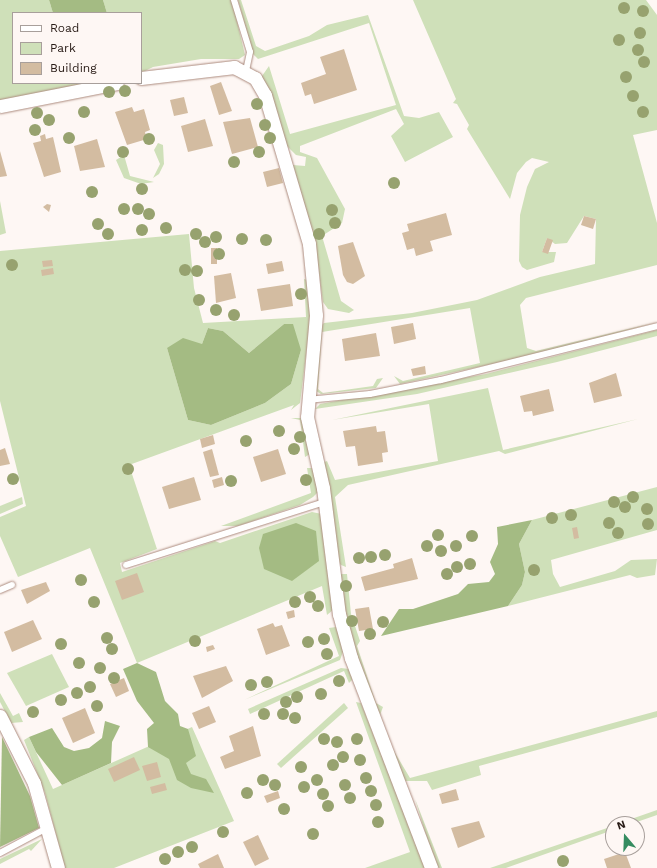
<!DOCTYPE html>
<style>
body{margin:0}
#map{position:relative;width:657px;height:868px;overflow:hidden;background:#fef7f4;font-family:"Work Sans",sans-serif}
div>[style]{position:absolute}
.green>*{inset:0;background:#cfe0b9}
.forest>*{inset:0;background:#a4bb83}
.building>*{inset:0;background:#d3bca1}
.roads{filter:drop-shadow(0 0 1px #ac8b7e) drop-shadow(0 0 1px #ac8b7e)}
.lane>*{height:6px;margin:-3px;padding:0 3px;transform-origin:3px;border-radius:3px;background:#fff}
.street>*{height:13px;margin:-6.5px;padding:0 6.5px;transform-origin:6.5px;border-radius:6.5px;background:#fff}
.trees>*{width:12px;height:12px;margin:-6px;border-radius:50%;background:#97a26f}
span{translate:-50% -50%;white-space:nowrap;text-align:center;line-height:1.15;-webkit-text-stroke:3.5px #fef7f4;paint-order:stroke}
.legend{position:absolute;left:12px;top:12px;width:130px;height:72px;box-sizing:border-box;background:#fef7f4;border:1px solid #a89f9b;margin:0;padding:5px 7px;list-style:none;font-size:12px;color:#281b16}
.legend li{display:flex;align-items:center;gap:8px;height:20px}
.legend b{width:20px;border:1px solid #a89f9b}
.north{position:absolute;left:605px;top:816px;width:40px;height:40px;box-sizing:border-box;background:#fef7f4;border:1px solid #a89f9b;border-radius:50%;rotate:341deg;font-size:11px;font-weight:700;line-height:16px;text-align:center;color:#281b16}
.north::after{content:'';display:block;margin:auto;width:14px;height:18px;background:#358c60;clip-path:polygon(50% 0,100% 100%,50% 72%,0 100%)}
</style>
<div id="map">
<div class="green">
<div style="clip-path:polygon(0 0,49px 0,53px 13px,13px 13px,13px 83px,95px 83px,0 103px)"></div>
<div style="clip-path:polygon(103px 0,232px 0,245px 55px,239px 59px,201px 59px,153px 67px,141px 73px,141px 13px,107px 13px)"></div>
<div style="clip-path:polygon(238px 0,241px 0,256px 46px,265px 51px,309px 36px,327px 25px,368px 15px,404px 116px,419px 118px,439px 112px,453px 137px,405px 162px,391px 136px,404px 124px,396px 109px,300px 146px,300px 152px,317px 158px,345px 209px,342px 223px,322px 236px,341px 301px,354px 310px,349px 313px,328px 309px,323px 302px,314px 237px,293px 165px,305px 166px,306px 157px,296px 155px,286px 145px,262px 76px,269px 66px,290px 134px,396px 105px,369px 23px,258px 59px,253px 54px)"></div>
<div style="clip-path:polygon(413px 0,646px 0,657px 15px,657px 130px,633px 135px,657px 223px,657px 265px,526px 298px,520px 305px,527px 348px,536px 351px,657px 322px,547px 352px,400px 384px,394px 376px,403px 381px,480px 363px,470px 308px,322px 332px,318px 389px,323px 393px,373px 386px,377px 379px,383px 378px,376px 388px,321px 394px,316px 391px,316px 377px,319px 327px,324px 323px,412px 313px,477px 300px,540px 277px,595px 264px,596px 219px,584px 216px,567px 243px,555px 244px,547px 238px,542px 252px,556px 252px,554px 262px,527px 270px,522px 267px,519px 261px,520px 215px,527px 187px,535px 169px,549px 162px,532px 158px,526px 162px,517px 173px,510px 199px,467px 129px,469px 125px,457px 104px,453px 103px,456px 99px)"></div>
<div style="clip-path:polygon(158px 143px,163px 145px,164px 164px,159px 174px,153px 178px,160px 164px,154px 150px)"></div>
<div style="clip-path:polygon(124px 155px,130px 176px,154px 182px,141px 184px,124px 178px,116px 160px)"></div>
<div style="clip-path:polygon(0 201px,6px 233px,0 235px)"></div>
<div style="clip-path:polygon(evenodd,189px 234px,194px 288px,203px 323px,306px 317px,304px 279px,307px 280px,311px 316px,300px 403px,291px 410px,294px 405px,129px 465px,157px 549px,120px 563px,122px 572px,215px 541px,220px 543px,312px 512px,322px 514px,334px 609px,327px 615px,322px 586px,137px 663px,90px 548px,18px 577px,0 536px,0 517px,26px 506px,0 401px,0 251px,189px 234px,284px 324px,301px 350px,291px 384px,265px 403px,211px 425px,188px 420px,167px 348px,202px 344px,208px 328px,223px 331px,249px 353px,284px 324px)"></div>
<div style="clip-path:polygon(657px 330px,657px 336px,557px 362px,417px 394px,315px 409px,320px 404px,486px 374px)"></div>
<div style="clip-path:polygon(488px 388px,503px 450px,638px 419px,505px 454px,499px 451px,348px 485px,335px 497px,346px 567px,341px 565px,337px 561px,322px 463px,327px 461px,335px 480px,438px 461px,429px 404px,332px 420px)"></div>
<div style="clip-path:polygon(291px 418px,305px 418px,310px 454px,305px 457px,300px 420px)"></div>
<div style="clip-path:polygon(307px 468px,314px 468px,319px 491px,313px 497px,300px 505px,238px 526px,221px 526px,311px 493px)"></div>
<div style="clip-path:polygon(657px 487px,657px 530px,551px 560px,553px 574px,560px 587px,615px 571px,631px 560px,657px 559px,655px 575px,637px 578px,630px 575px,508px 606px,522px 585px,525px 572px,519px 544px,532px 520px)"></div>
<div style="clip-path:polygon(22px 497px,23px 504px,0 514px,0 506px)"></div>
<div style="clip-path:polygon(340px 574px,347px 574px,351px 614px,360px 641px,357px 646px,376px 703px,383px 707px,380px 715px,388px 741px,410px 778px,657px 711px,657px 717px,479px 766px,481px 775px,432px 790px,427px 781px,404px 781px,378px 722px,344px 615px)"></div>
<div style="clip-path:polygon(336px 627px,344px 649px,340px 660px,244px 700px,339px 656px,329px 628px)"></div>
<div style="clip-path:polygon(52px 654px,69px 687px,26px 706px,7px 673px)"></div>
<div style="clip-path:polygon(341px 668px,349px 669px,353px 679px,349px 683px,344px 671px,250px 714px,248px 709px)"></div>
<div style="clip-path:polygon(0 693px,13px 716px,19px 713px,23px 722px,11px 723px,0 702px)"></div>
<div style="clip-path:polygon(356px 702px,361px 703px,426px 868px,365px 868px,410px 852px)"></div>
<div style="clip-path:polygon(344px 703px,348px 708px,281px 768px,277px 764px)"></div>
<div style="clip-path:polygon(192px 727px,234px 821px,114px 868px,65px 868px,45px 793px,24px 740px,29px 737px,53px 789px)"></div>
<div style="clip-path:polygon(415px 799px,442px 868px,436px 868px)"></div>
<div style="clip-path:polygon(657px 810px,657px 815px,631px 824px,617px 824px)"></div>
<div style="clip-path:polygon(613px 826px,613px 830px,506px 868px,490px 868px)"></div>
<div style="clip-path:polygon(42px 839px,31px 851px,29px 849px,0 864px,0 859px)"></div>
</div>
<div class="forest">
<div style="clip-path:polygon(49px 0,103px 0,107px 13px,53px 13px)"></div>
<div style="clip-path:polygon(284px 324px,293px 324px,301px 350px,291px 384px,265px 403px,211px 425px,188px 420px,167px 348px,183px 338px,202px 344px,208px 328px,223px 331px,249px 353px)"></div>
<div style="clip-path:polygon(532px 520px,519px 544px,525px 572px,522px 585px,508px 606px,381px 636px,399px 609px,413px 609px,458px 594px,468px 584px,489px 582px,495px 574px,490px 562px,498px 544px,497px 527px)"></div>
<div style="clip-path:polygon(296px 523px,316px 531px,319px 561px,292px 581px,264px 569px,259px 548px,263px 534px)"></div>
<div style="clip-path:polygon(137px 663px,156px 672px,165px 701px,178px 714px,180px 726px,188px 729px,196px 756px,186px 763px,191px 774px,206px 779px,214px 793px,191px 788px,177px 780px,169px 759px,148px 747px,147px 729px,154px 723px,137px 701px,123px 669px)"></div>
<div style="clip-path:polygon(105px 721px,120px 726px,112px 742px,111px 763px,62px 785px,36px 752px,29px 737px,52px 728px,64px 747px,74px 751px,89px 748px,102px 738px)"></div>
<div style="clip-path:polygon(2px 737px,30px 796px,39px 828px,0 847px)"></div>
</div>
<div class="building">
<div style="clip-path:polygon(344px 49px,357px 90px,314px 104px,311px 94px,305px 96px,301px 83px,326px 74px,320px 57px)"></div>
<div style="clip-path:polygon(221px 82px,232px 111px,219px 115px,210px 86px)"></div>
<div style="clip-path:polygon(184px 97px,188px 113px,174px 116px,170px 100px)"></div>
<div style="clip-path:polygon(132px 107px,134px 112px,144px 109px,150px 130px,145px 132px,147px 139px,127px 145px,115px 112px)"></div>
<div style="clip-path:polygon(250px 118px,258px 147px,232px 154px,223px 122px)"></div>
<div style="clip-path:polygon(205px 119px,213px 146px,188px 152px,181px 126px)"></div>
<div style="clip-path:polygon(45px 134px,46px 139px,53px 137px,61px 172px,44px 177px,33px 143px,41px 141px,40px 136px)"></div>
<div style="clip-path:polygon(97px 139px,105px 167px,80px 171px,74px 146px)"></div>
<div style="clip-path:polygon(0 151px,7px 176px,0 177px)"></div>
<div style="clip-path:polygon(279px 168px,283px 183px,267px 187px,263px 172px)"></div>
<div style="clip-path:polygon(47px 204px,51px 205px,49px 212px,43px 207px)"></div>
<div style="clip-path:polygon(446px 213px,452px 235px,430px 241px,433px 251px,416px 256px,414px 248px,407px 250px,402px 233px,409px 231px,407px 224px)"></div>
<div style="clip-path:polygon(584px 216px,596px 219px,593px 229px,581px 225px)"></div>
<div style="clip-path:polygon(547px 238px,553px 240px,548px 254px,542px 252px)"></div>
<div style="clip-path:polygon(353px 242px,365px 276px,353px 284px,347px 282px,343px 275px,338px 246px)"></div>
<div style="clip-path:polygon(211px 248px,217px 248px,217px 264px,211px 264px)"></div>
<div style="clip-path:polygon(52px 260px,53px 266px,43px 267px,42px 261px)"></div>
<div style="clip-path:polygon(282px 261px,284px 271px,268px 274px,266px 264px)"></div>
<div style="clip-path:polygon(53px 268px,54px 274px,42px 276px,41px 270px)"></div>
<div style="clip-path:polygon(231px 273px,236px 298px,216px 303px,214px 276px)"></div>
<div style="clip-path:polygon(290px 284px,293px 306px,261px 311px,257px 289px)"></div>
<div style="clip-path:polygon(413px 323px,416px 339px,394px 344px,391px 327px)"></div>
<div style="clip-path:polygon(376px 333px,380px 356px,345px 361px,342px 339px)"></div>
<div style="clip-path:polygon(425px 366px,426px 374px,413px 376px,411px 369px)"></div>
<div style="clip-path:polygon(616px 373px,622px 396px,594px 403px,589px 383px)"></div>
<div style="clip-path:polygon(549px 389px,554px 411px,533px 416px,532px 411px,524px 412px,520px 396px)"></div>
<div style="clip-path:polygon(376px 426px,377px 432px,385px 431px,388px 452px,382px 453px,383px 462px,358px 466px,355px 446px,346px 447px,343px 431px)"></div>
<div style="clip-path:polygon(213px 435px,215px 444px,202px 448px,200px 439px)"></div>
<div style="clip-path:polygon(5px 448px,10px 464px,0 466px,0 450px)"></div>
<div style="clip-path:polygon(212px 449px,219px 475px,210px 477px,203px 452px)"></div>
<div style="clip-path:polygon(278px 449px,286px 474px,261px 482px,253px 457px)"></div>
<div style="clip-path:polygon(194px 477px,201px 500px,169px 509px,162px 487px)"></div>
<div style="clip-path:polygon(222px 477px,224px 485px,214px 488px,212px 480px)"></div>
<div style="clip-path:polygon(577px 527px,579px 538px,574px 539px,572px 528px)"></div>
<div style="clip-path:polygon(412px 558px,418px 579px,365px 591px,361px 577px,394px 568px,393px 564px)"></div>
<div style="clip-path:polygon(137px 573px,144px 592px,122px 600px,115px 581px)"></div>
<div style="clip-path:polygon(46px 582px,50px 591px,27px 604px,21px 590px)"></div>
<div style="clip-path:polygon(369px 607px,373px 629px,359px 631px,355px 609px)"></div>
<div style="clip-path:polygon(294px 610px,295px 617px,288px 619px,286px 612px)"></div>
<div style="clip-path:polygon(33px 620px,42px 639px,12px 652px,4px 632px)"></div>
<div style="clip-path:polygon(273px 623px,275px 627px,282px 625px,290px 646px,266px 655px,257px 629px)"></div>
<div style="clip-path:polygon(213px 645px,215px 649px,207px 652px,206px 647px)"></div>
<div style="clip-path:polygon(226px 666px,233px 681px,202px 698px,193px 676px)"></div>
<div style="clip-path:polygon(124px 678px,129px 691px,116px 697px,110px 684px)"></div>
<div style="clip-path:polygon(209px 706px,216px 722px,199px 729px,192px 713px)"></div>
<div style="clip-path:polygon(85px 708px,95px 733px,73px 743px,62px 718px)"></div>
<div style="clip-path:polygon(253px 726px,261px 756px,225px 769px,220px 757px,234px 751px,229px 736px)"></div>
<div style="clip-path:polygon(134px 757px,140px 770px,114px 782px,108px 769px)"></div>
<div style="clip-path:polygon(157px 762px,161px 777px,147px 781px,142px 766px)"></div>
<div style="clip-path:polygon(165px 783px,167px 790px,152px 794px,150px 787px)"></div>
<div style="clip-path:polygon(456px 789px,459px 800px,442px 804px,439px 794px)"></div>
<div style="clip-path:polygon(278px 791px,280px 798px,267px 803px,264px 796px)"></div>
<div style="clip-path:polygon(479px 821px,485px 837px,458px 848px,451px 828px)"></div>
<div style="clip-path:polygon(258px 835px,269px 859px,255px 866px,243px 842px)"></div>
<div style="clip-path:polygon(625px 852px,631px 868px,607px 868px,604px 859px)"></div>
<div style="clip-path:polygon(218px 854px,224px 868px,200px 868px,198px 864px)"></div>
</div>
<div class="roads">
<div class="lane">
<div style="left:234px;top:0;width:54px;rotate:72.9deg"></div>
<div style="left:250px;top:52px;width:19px;rotate:102deg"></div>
<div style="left:307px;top:400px;width:63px;rotate:-5.4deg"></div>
<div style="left:370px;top:394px;width:72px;rotate:-11.2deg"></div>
<div style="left:441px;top:380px;width:223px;rotate:-14deg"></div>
<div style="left:126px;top:565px;width:209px;rotate:-17.6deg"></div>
<div style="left:0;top:590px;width:13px;rotate:-23deg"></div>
<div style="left:0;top:853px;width:53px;rotate:-28deg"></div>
</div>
<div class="street">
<div style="left:141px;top:78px;width:94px;rotate:-6.7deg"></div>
<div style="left:234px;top:67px;width:24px;rotate:28deg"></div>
<div style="left:255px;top:78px;width:20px;rotate:60deg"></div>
<div style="left:265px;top:95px;width:155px;rotate:73.5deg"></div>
<div style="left:309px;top:244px;width:71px;rotate:84.4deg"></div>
<div style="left:316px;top:315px;width:102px;rotate:95deg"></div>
<div style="left:307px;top:417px;width:73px;rotate:77.3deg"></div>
<div style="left:323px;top:488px;width:127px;rotate:82.8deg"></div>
<div style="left:339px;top:614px;width:46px;rotate:74.7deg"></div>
<div style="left:351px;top:658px;width:225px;rotate:69.1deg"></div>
<div style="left:0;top:106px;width:119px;rotate:-11.1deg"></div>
<div style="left:0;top:716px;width:75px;rotate:63.1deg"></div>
<div style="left:34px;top:783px;width:88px;rotate:74.2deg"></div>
</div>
</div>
<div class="trees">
<div style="left:624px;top:8px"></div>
<div style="left:643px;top:11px"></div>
<div style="left:640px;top:33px"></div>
<div style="left:619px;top:40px"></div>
<div style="left:638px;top:50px"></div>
<div style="left:644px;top:62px"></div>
<div style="left:626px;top:77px"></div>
<div style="left:125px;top:91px"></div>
<div style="left:109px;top:92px"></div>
<div style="left:633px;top:96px"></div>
<div style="left:257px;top:104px"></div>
<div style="left:84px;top:112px"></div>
<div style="left:643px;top:112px"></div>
<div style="left:37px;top:113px"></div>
<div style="left:49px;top:120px"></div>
<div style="left:265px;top:125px"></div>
<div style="left:35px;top:130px"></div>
<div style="left:69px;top:138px"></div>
<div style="left:270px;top:138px"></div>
<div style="left:149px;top:139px"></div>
<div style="left:123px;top:152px"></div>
<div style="left:259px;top:152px"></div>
<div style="left:234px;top:162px"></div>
<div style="left:394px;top:183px"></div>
<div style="left:142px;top:189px"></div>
<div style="left:92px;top:192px"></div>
<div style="left:124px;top:209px"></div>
<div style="left:138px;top:209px"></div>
<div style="left:332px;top:210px"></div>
<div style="left:149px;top:214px"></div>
<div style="left:335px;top:223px"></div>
<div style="left:98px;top:224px"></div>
<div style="left:166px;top:228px"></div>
<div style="left:142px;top:230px"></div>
<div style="left:108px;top:234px"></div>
<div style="left:196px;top:234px"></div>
<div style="left:319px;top:234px"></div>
<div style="left:216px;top:237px"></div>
<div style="left:242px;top:239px"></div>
<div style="left:266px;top:240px"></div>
<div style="left:205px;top:242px"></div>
<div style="left:219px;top:254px"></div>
<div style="left:12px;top:265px"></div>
<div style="left:185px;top:270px"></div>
<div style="left:197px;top:271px"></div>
<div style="left:301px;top:294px"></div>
<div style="left:199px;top:300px"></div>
<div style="left:216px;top:310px"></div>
<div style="left:234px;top:315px"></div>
<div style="left:279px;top:431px"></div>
<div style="left:300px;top:437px"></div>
<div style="left:246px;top:441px"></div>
<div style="left:294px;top:449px"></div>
<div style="left:128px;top:469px"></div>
<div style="left:13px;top:479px"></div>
<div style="left:306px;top:480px"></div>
<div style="left:231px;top:481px"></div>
<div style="left:633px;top:497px"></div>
<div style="left:614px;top:502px"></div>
<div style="left:625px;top:507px"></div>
<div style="left:647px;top:509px"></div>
<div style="left:571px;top:515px"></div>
<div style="left:552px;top:518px"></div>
<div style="left:609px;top:523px"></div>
<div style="left:648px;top:524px"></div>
<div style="left:618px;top:533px"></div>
<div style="left:438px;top:535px"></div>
<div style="left:472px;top:536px"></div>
<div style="left:427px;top:546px"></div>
<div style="left:456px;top:546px"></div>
<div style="left:441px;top:551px"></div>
<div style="left:385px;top:555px"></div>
<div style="left:371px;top:557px"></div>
<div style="left:359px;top:558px"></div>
<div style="left:470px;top:564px"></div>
<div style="left:457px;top:567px"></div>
<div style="left:534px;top:570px"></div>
<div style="left:447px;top:574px"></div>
<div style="left:81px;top:580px"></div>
<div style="left:346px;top:586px"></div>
<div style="left:310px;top:597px"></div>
<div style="left:94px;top:602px"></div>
<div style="left:295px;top:602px"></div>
<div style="left:318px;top:606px"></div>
<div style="left:352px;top:621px"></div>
<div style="left:383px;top:622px"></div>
<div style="left:370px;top:634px"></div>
<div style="left:107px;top:638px"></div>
<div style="left:324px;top:639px"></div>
<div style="left:195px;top:641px"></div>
<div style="left:308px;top:642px"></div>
<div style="left:61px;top:644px"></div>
<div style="left:112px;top:649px"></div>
<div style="left:327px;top:654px"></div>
<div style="left:79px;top:663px"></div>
<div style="left:100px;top:668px"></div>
<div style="left:114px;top:678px"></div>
<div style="left:339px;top:681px"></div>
<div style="left:267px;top:682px"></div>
<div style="left:251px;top:685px"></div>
<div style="left:90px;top:687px"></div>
<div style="left:77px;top:693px"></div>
<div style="left:321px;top:694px"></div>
<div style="left:297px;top:697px"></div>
<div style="left:61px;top:700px"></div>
<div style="left:286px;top:702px"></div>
<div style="left:97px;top:706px"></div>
<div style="left:33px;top:712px"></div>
<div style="left:264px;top:714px"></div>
<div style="left:283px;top:714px"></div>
<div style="left:295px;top:718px"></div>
<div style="left:324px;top:739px"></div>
<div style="left:357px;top:739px"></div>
<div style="left:337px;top:742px"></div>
<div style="left:343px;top:757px"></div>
<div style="left:360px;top:760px"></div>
<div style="left:333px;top:765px"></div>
<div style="left:301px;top:767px"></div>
<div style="left:366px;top:778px"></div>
<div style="left:263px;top:780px"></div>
<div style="left:317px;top:780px"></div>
<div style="left:275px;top:785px"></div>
<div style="left:345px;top:785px"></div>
<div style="left:304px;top:787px"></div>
<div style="left:371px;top:791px"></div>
<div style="left:247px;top:793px"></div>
<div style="left:323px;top:794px"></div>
<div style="left:350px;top:798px"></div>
<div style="left:376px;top:805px"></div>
<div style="left:328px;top:806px"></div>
<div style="left:284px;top:809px"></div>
<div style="left:378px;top:822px"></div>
<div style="left:223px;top:832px"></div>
<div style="left:313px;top:834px"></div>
<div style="left:192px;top:847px"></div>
<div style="left:178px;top:852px"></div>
<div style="left:165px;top:859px"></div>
<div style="left:563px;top:861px"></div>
</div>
<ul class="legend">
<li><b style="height:5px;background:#fff"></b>Road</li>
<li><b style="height:11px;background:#cfe0b9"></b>Park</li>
<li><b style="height:11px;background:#d3bca1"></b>Building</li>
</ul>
<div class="north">N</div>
</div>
